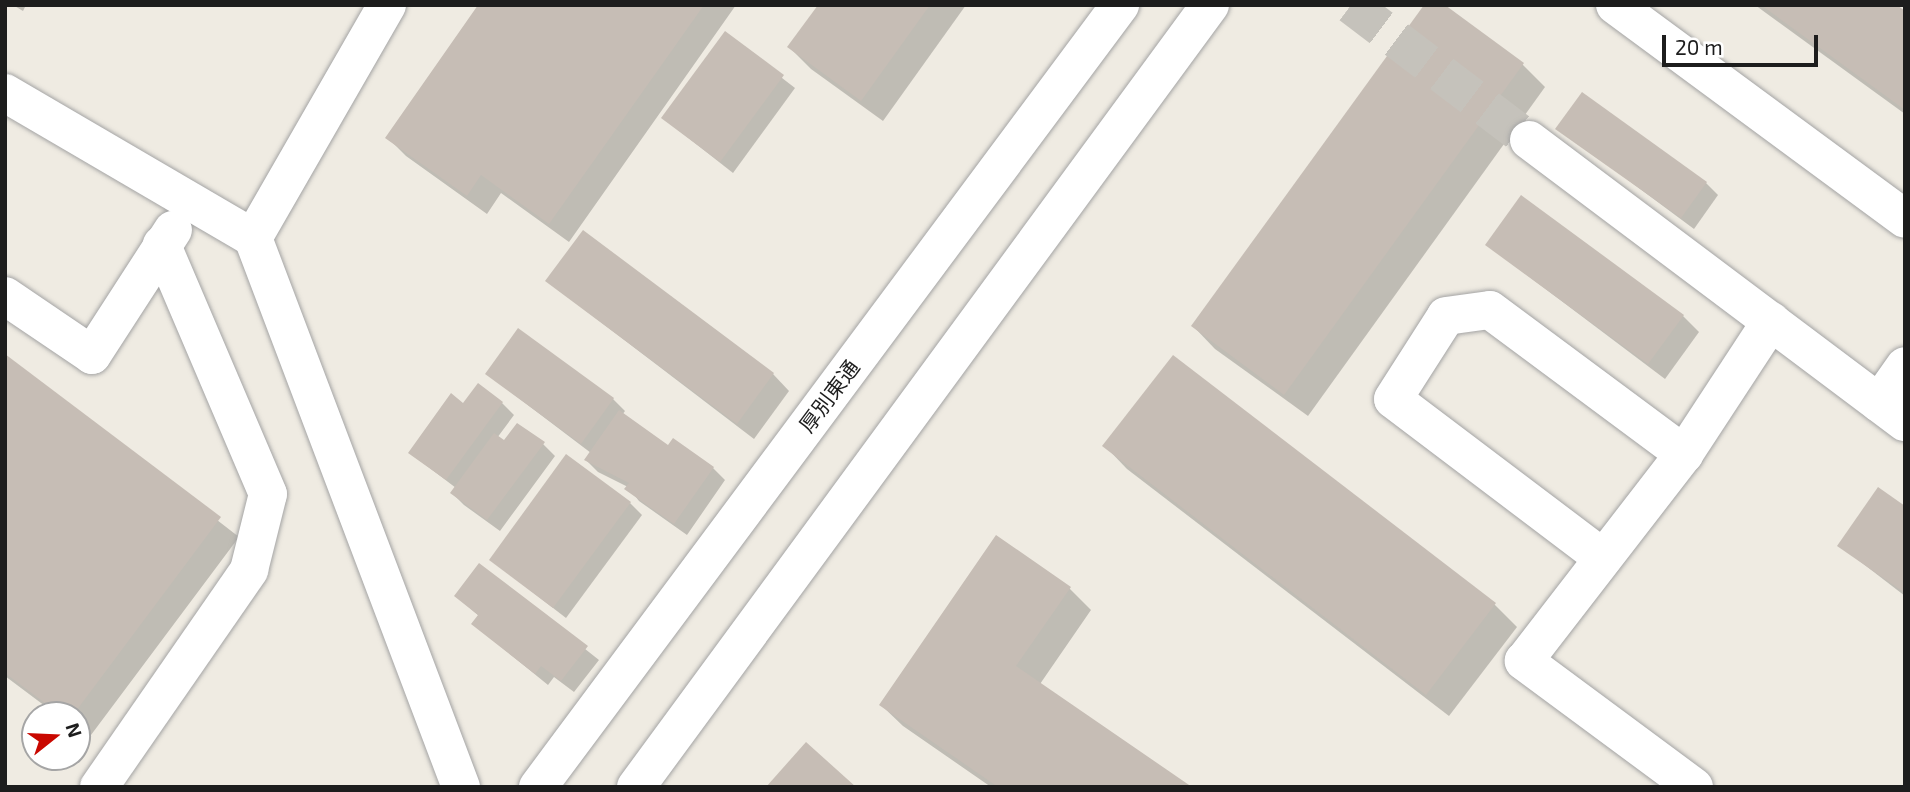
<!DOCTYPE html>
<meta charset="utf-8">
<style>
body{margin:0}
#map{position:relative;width:1910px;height:792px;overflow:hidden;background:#efebe2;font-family:"Exo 2","Noto Sans JP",sans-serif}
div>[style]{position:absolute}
.shadow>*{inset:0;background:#0003}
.building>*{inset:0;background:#c6bdb5}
.minor-tunnel>*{height:38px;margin-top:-19px;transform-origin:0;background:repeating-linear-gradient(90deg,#c5c2bb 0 38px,transparent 0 57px)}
.roads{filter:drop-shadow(0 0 2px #a4a4a4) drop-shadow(0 0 2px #a4a4a4)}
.minor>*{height:38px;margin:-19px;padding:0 19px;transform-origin:19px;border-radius:19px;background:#fff}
span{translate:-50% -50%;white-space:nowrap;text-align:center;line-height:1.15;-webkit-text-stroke:7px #fff;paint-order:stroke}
.street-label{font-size:21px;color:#1d1d1d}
.frame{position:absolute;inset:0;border:7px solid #1d1d1d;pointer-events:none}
.north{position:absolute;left:21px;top:701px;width:70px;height:70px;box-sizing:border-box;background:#fff;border:2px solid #a5a5a5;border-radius:50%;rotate:72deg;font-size:19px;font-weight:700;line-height:28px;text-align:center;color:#1d1d1d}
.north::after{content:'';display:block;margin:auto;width:24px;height:32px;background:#c90800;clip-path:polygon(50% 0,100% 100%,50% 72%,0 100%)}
.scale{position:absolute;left:1662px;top:35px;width:156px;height:32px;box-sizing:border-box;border:4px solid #1d1d1d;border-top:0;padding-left:9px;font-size:21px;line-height:24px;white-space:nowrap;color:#1d1d1d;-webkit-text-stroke:5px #fff;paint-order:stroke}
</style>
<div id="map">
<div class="shadow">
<div style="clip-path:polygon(13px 5px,26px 5px,23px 11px)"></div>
<div style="clip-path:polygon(480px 5px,736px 5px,569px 242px,501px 193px,487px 214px,406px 156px,387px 137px)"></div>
<div style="clip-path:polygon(820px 5px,966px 5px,883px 121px,811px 69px,789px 47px)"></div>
<div style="clip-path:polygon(1442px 5px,1523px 65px,1545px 87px,1308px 416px,1215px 349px,1193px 326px)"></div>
<div style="clip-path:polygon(1755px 5px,1894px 5px,1905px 13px,1905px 114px)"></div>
<div style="clip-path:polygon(725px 34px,795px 88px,733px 173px,663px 118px)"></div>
<div style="clip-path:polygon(1558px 128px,1706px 183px,1718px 195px,1694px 229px)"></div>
<div style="clip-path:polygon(1487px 245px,1683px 316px,1699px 332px,1665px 379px)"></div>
<div style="clip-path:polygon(547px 281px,773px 374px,789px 391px,754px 439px)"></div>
<div style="clip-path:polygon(5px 356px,239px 537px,88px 739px,77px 730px,77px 715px,57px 715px,5px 676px)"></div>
<div style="clip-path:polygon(487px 374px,613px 399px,625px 411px,622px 415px,668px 447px,713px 468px,725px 480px,687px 535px,639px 501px,628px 487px,598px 472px,586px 460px,591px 453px)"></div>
<div style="clip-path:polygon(502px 403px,514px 415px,497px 438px,504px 443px,543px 444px,555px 456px,500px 531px,464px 505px,452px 493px,456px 488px,410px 453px,464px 405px)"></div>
<div style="clip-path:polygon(1105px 446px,1495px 605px,1517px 627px,1449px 716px,1127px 469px)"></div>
<div style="clip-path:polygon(630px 503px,642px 515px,566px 618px,491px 560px)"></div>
<div style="clip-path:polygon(1905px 508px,1905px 596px,1840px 546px)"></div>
<div style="clip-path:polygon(479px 565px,599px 660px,574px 692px,554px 677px,548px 685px,473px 624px,479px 616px,456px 596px)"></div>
<div style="clip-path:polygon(1069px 588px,1091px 610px,1040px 684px,1189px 787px,991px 787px,903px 726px,881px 705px)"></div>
</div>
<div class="building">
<div style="clip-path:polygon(478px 5px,704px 5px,549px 224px,481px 175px,467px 196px,385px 138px)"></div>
<div style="clip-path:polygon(818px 5px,930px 5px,861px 101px,787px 47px)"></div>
<div style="clip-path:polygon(1424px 5px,1445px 5px,1524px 63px,1284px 395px,1191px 326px)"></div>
<div style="clip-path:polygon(1761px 5px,1897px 5px,1905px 11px,1905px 110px)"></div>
<div style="clip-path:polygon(725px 31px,784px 75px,720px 162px,661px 118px)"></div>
<div style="clip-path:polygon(1582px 92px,1707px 182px,1681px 218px,1555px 129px)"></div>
<div style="clip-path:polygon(1521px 195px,1684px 315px,1648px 364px,1485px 245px)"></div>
<div style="clip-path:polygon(583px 230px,774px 373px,737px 424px,545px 281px)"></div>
<div style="clip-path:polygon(518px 328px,614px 398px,581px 444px,485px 374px)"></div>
<div style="clip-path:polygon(5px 354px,221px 517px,73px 715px,61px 715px,5px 673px)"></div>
<div style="clip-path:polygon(1173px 355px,1496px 603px,1426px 695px,1102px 446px)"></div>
<div style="clip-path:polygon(478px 383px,503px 402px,446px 480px,408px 453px,451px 393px,463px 403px)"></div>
<div style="clip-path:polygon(619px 410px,668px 445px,673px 438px,714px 467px,674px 524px,624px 489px,629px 483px,584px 460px)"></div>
<div style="clip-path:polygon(517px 423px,545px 442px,487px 520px,450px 493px,494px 433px,504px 440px)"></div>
<div style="clip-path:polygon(566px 454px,631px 502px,553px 608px,489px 560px)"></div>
<div style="clip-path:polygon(1878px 487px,1905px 506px,1905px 593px,1837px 546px)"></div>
<div style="clip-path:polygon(996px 535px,1071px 587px,1016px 666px,1192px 787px,998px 787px,879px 705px)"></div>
<div style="clip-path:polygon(479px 563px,588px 646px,561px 681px,541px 666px,535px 674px,471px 624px,478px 615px,454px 596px)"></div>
<div style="clip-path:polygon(806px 742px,856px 787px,766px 787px)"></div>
</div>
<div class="minor-tunnel">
<div style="left:1351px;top:5px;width:223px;rotate:37.2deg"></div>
</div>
<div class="roads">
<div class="minor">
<div style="left:387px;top:5px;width:269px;rotate:119.9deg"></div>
<div style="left:253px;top:238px;width:587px;rotate:69.25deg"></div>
<div style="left:1615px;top:5px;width:360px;rotate:36.4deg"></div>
<div style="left:5px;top:93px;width:287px;rotate:30.3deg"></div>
<div style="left:1529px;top:140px;width:470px;rotate:36.9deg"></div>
<div style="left:5px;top:296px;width:105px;rotate:34.1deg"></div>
<div style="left:92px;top:355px;width:149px;rotate:-57.1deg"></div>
<div style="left:1879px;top:403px;width:45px;rotate:-54.9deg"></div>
<div style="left:1603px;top:558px;width:263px;rotate:-142.9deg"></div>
<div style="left:1393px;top:399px;width:98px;rotate:-57.4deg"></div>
<div style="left:1446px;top:316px;width:44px;rotate:-7.8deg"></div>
<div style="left:1490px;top:310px;width:242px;rotate:36.6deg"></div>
<div style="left:99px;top:787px;width:264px;rotate:-55.3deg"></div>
<div style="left:249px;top:570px;width:78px;rotate:-76deg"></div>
<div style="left:268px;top:494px;width:271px;rotate:-113.1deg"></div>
<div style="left:538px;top:787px;width:975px;rotate:-53.34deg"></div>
<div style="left:636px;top:787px;width:970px;rotate:-53.72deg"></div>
<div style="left:1694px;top:787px;width:212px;rotate:-143.5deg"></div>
<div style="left:1524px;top:661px;width:262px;rotate:-52.3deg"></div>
<div style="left:1684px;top:454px;width:159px;rotate:-56.8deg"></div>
</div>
</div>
<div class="street-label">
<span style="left:829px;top:396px;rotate:-53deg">厚別東通</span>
</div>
<div class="frame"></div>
<div class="north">N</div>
<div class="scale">20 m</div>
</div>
